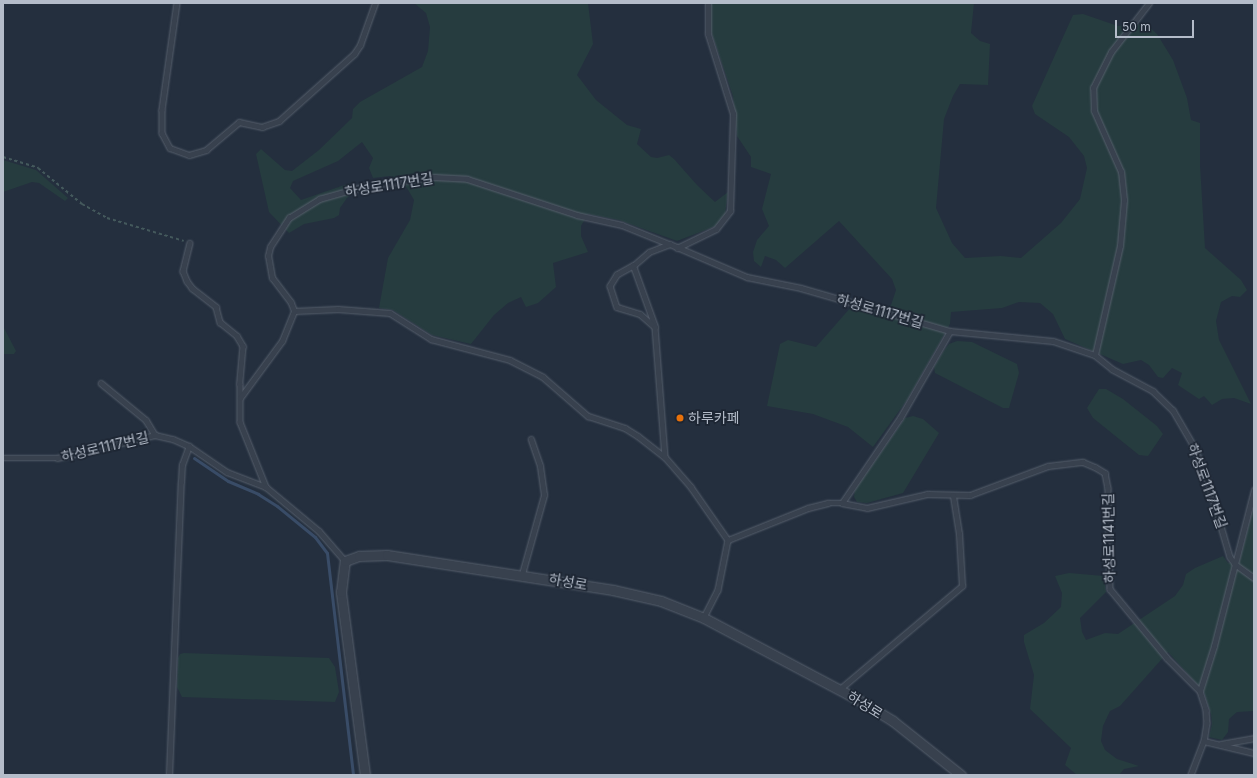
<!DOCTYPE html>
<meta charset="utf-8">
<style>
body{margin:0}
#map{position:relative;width:1257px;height:778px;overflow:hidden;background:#242f3e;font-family:Inter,"Noto Sans KR",sans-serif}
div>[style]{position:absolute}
.green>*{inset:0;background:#263c3f}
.stream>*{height:3px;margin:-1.5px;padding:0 1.5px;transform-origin:1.5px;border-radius:1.5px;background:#394c67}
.path>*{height:2px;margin-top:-1px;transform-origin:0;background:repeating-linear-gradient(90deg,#44595c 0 3px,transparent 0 6px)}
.roads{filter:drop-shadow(0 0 1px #565f6c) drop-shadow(0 0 1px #565f6c)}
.lane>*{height:4.5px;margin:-2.25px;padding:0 2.25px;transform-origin:2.25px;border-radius:2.25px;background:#38414e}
.street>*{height:9px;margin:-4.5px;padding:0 4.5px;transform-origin:4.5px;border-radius:4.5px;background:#38414e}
.dots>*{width:11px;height:11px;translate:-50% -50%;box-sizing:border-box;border:2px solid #1d2633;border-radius:50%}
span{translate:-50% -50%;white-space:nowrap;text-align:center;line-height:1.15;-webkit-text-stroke:3.5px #1d2633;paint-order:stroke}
.street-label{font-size:14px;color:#b4bcc9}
.poi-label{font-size:14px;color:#b4bcc9}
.left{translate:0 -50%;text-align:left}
.frame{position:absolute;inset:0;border:4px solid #b4bcc9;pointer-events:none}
.scale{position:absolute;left:1115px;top:20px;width:79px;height:18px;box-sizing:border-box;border:2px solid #b4bcc9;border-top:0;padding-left:5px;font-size:12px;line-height:14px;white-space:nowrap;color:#b4bcc9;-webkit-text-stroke:3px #1d2633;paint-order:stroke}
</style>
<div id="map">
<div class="green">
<div style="clip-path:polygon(414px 3px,588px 3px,593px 44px,577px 75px,596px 100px,627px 125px,641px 129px,637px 144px,651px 157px,657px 158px,669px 155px,674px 159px,697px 185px,715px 202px,728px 192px,725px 214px,716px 226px,677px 241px,619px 220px,588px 214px,581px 226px,581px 236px,588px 252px,553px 263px,556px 287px,538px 303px,526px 307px,521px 297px,508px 303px,494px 315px,471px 344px,432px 335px,393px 310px,379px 308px,388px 258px,410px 220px,414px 200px,407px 188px,390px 176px,373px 178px,369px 168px,373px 158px,362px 142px,338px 161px,293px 181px,290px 188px,301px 200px,350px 183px,354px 192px,347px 198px,340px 208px,339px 215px,334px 218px,304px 224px,289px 233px,269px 212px,256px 154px,261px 149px,285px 170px,292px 171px,319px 150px,352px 118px,353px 109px,360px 102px,422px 67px,428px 51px,430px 27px,426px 13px)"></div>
<div style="clip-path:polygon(711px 3px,974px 3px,971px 33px,980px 41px,990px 44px,988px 85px,960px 84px,953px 96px,944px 119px,936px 208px,952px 243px,965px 258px,1001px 256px,1021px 258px,1061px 223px,1080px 199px,1087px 168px,1084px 156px,1069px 137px,1035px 114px,1032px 106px,1073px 15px,1083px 14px,1118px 26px,1146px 24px,1157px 34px,1173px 60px,1187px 98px,1191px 120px,1200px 123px,1200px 165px,1205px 248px,1241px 280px,1247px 290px,1240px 297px,1232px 296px,1221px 302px,1216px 321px,1219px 340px,1251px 404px,1234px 398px,1222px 399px,1212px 405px,1204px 396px,1199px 399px,1178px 385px,1182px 373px,1172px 368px,1163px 378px,1158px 377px,1149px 365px,1141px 360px,1123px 364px,1065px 339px,1053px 314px,1040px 303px,1019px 302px,1002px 308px,951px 312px,950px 324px,907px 400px,873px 447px,848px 427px,813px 414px,767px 406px,780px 344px,788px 340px,816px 347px,851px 307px,878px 313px,891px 305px,896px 290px,892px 279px,839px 221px,785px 268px,776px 260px,765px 256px,761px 267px,754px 261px,753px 252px,757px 240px,769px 226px,762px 209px,771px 174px,751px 167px,751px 157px,737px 136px,733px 96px,711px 31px)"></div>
<div style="clip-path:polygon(3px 160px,36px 170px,68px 198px,65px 201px,39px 183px,32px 182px,3px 192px)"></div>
<div style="clip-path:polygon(3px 326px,16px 351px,14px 354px,3px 354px)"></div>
<div style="clip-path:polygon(957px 341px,972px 342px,1017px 364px,1019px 373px,1009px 408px,1003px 408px,935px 373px,934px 367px,943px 352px,949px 344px)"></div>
<div style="clip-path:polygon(1099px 389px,1106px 389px,1123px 399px,1157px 426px,1163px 434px,1148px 456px,1139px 455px,1093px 418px,1087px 408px)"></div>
<div style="clip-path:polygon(913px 416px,923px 419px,939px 433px,903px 493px,867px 503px,857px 502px,854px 497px,855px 490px,905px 418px)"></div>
<div style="clip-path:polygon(1254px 506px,1254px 711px,1237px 712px,1229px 719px,1228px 732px,1222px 740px,1209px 737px,1212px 724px,1211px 714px,1204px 692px,1168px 652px,1120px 706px,1110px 711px,1103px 726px,1101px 741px,1105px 750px,1117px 759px,1139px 766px,1124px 769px,1119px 775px,1077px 775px,1065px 765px,1071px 748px,1030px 709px,1034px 675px,1024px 642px,1024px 635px,1044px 623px,1061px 607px,1062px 593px,1055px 576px,1069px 573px,1104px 576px,1106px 592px,1080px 618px,1082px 632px,1086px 640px,1105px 633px,1118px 634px,1175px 596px,1183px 585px,1186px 574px,1195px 568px,1223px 556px,1228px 563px,1240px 559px)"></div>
<div style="clip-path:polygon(184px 653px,329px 658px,335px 667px,339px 692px,335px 702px,182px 697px,177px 687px,178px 658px,180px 654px)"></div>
</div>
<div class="stream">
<div style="left:194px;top:458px;width:41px;rotate:34.1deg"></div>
<div style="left:228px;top:481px;width:33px;rotate:23deg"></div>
<div style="left:258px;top:494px;width:22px;rotate:32deg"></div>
<div style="left:277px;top:506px;width:49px;rotate:39.2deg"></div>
<div style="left:315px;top:537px;width:20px;rotate:53deg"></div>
<div style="left:327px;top:553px;width:224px;rotate:83.3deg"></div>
</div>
<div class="path">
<div style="left:3px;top:157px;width:37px;rotate:17deg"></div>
<div style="left:38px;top:168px;width:57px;rotate:39.3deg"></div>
<div style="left:82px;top:204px;width:29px;rotate:29deg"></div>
<div style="left:107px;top:218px;width:80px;rotate:16.6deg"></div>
</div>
<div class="roads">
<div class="lane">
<div style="left:177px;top:3px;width:108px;rotate:98deg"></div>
<div style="left:162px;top:110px;width:23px;rotate:90deg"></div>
<div style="left:162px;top:133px;width:17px;rotate:62deg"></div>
<div style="left:170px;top:148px;width:20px;rotate:20deg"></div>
<div style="left:189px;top:155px;width:18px;rotate:-16deg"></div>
<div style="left:206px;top:150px;width:43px;rotate:-40.3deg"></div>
<div style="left:239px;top:122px;width:24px;rotate:12deg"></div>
<div style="left:262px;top:127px;width:18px;rotate:-19deg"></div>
<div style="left:279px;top:121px;width:101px;rotate:-41.8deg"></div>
<div style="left:354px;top:54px;width:11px;rotate:-56deg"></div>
<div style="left:360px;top:45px;width:45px;rotate:-70.3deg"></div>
<div style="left:190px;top:243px;width:29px;rotate:104deg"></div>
<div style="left:183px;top:271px;width:11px;rotate:68deg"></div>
<div style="left:187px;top:281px;width:9px;rotate:54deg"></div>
<div style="left:192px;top:288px;width:31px;rotate:38deg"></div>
<div style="left:216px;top:307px;width:16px;rotate:75deg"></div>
<div style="left:220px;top:322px;width:22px;rotate:39deg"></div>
<div style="left:237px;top:336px;width:12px;rotate:59deg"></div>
<div style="left:243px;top:346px;width:38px;rotate:95deg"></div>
<div style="left:240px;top:384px;width:38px;rotate:90deg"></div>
<div style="left:240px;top:422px;width:70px;rotate:68.2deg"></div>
<div style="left:677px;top:248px;width:43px;rotate:-26deg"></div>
<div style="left:716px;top:229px;width:23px;rotate:-52deg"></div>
<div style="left:730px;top:211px;width:97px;rotate:-88.2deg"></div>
<div style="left:733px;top:114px;width:84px;rotate:-107.4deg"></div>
<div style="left:708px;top:34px;width:31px;rotate:-90deg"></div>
<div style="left:633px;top:266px;width:21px;rotate:-41deg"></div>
<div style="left:649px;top:252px;width:22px;rotate:-21deg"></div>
<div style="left:670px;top:244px;width:84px;rotate:23.2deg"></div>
<div style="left:747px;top:277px;width:55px;rotate:11.5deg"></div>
<div style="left:801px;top:288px;width:155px;rotate:16.1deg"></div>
<div style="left:950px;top:331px;width:103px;rotate:5.5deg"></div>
<div style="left:1053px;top:341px;width:44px;rotate:18.4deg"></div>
<div style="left:1095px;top:355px;width:22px;rotate:39deg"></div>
<div style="left:1112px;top:369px;width:47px;rotate:28.2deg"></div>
<div style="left:1153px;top:391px;width:28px;rotate:44deg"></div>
<div style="left:1173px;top:410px;width:39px;rotate:60deg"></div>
<div style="left:1193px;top:444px;width:34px;rotate:67deg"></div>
<div style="left:1206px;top:475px;width:85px;rotate:73.7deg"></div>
<div style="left:1230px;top:557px;width:9px;rotate:54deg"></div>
<div style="left:1235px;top:564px;width:24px;rotate:36deg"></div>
<div style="left:294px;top:311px;width:44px;rotate:-2.6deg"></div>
<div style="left:338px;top:309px;width:52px;rotate:4.4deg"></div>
<div style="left:390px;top:313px;width:49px;rotate:32.4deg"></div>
<div style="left:431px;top:339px;width:82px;rotate:14.9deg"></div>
<div style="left:510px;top:360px;width:37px;rotate:27deg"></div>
<div style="left:543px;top:377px;width:60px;rotate:40.9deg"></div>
<div style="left:588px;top:416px;width:39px;rotate:18deg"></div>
<div style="left:625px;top:428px;width:15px;rotate:32deg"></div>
<div style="left:638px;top:436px;width:34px;rotate:38deg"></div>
<div style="left:665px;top:457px;width:40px;rotate:49deg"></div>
<div style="left:691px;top:487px;width:65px;rotate:55.1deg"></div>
<div style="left:728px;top:540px;width:51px;rotate:101.3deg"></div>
<div style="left:718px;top:590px;width:31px;rotate:117deg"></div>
<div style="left:655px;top:327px;width:65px;rotate:-109.8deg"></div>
<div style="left:633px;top:266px;width:18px;rotate:151deg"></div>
<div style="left:617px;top:275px;width:13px;rotate:122deg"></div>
<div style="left:610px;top:286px;width:22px;rotate:72deg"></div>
<div style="left:617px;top:307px;width:24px;rotate:17deg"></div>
<div style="left:640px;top:314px;width:20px;rotate:41deg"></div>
<div style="left:655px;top:327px;width:130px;rotate:85.6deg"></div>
<div style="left:1095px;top:355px;width:112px;rotate:-77.1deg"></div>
<div style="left:1120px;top:246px;width:46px;rotate:-85deg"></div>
<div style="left:1124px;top:200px;width:28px;rotate:-96deg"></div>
<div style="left:1121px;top:172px;width:67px;rotate:-113.9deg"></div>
<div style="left:1094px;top:111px;width:23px;rotate:-92deg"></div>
<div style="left:1093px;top:88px;width:40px;rotate:-63.4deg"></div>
<div style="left:1111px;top:52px;width:62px;rotate:-52.2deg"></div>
<div style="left:101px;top:383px;width:58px;rotate:39.4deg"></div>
<div style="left:146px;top:420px;width:17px;rotate:59deg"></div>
<div style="left:240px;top:398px;width:71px;rotate:-53.6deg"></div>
<div style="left:282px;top:341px;width:32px;rotate:-68deg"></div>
<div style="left:294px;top:311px;width:9px;rotate:-111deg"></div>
<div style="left:291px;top:303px;width:31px;rotate:-127deg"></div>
<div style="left:272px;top:278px;width:22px;rotate:-100deg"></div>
<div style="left:268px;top:256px;width:9px;rotate:-77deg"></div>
<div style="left:270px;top:247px;width:35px;rotate:-57deg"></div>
<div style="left:289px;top:218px;width:36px;rotate:-32deg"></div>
<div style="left:319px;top:199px;width:48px;rotate:-15.8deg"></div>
<div style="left:365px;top:186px;width:70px;rotate:-7.4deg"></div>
<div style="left:434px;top:177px;width:33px;rotate:3deg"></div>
<div style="left:467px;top:179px;width:116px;rotate:18.1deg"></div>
<div style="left:577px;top:215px;width:46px;rotate:12.5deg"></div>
<div style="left:622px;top:225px;width:51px;rotate:22deg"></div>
<div style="left:3px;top:458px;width:54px"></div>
<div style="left:57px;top:458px;width:101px;rotate:-13.2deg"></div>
<div style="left:155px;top:435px;width:18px;rotate:13deg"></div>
<div style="left:173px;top:439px;width:17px;rotate:24deg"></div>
<div style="left:189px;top:446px;width:46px;rotate:34.4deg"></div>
<div style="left:227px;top:472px;width:42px;rotate:21deg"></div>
<div style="left:266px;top:487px;width:69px;rotate:39.7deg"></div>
<div style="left:319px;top:531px;width:40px;rotate:49deg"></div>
<div style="left:842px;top:503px;width:103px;rotate:-55.7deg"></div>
<div style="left:900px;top:418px;width:100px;rotate:-60.1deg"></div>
<div style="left:728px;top:540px;width:86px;rotate:-21.8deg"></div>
<div style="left:808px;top:508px;width:21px;rotate:-14deg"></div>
<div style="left:828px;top:503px;width:14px"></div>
<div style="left:842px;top:503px;width:25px;rotate:11deg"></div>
<div style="left:867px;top:508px;width:62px;rotate:-13.1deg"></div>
<div style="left:927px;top:494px;width:43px;rotate:1.3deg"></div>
<div style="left:970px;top:495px;width:83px;rotate:-20.4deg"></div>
<div style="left:1048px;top:466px;width:35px;rotate:-7deg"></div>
<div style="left:1083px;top:462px;width:13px;rotate:23deg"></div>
<div style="left:1095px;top:467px;width:12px;rotate:31deg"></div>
<div style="left:1105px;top:473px;width:15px;rotate:79deg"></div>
<div style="left:1108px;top:488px;width:101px;rotate:88.9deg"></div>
<div style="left:1110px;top:589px;width:89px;rotate:50.4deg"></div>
<div style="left:1167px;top:658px;width:47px;rotate:45deg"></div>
<div style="left:1200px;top:691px;width:20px;rotate:72deg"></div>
<div style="left:1206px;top:710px;width:13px;rotate:86deg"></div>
<div style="left:1207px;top:723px;width:18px;rotate:99deg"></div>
<div style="left:1204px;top:741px;width:36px;rotate:111deg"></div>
<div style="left:522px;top:574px;width:82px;rotate:-74.4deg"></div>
<div style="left:544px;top:495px;width:29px;rotate:-98deg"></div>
<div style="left:540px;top:466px;width:28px;rotate:-109deg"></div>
<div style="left:840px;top:689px;width:160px;rotate:-40.2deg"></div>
<div style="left:962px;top:586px;width:52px;rotate:-93.3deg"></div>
<div style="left:959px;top:534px;width:39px;rotate:-99deg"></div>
<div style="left:1200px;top:691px;width:47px;rotate:-72.7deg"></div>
<div style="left:1214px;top:646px;width:161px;rotate:-75.6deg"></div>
<div style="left:1204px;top:741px;width:51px;rotate:13.5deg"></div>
<div style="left:1221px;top:744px;width:34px;rotate:-10deg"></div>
<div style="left:169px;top:775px;width:293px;rotate:-87.7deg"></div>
<div style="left:181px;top:482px;width:17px;rotate:-87deg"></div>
<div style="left:182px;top:465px;width:20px;rotate:-70deg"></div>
</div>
<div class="street">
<div style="left:365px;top:775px;width:185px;rotate:-97.5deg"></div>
<div style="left:341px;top:592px;width:31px;rotate:-83deg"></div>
<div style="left:345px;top:561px;width:15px;rotate:-20deg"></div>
<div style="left:359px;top:556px;width:28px;rotate:-2deg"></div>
<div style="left:387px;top:555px;width:229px;rotate:8.8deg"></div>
<div style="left:613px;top:590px;width:49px;rotate:12.9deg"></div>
<div style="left:661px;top:601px;width:46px;rotate:21.6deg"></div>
<div style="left:704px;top:618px;width:173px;rotate:27.9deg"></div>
<div style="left:857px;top:699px;width:42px;rotate:31.4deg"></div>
<div style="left:893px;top:721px;width:87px;rotate:38.5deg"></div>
</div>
</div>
<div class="dots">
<div style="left:680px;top:418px;background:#e8710a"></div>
</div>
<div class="street-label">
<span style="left:389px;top:185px;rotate:-9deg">하성로1117번길</span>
<span style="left:880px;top:311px;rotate:16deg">하성로1117번길</span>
<span style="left:105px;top:447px;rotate:-13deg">하성로1117번길</span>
<span style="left:1207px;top:486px;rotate:70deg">하성로1117번길</span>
<span style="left:1109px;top:538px;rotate:-91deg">하성로1141번길</span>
<span style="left:568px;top:582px;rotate:10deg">하성로</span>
<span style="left:865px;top:705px;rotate:32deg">하성로</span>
</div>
<div class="poi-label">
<span class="left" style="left:688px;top:418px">하루카페</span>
</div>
<div class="frame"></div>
<div class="scale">50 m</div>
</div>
